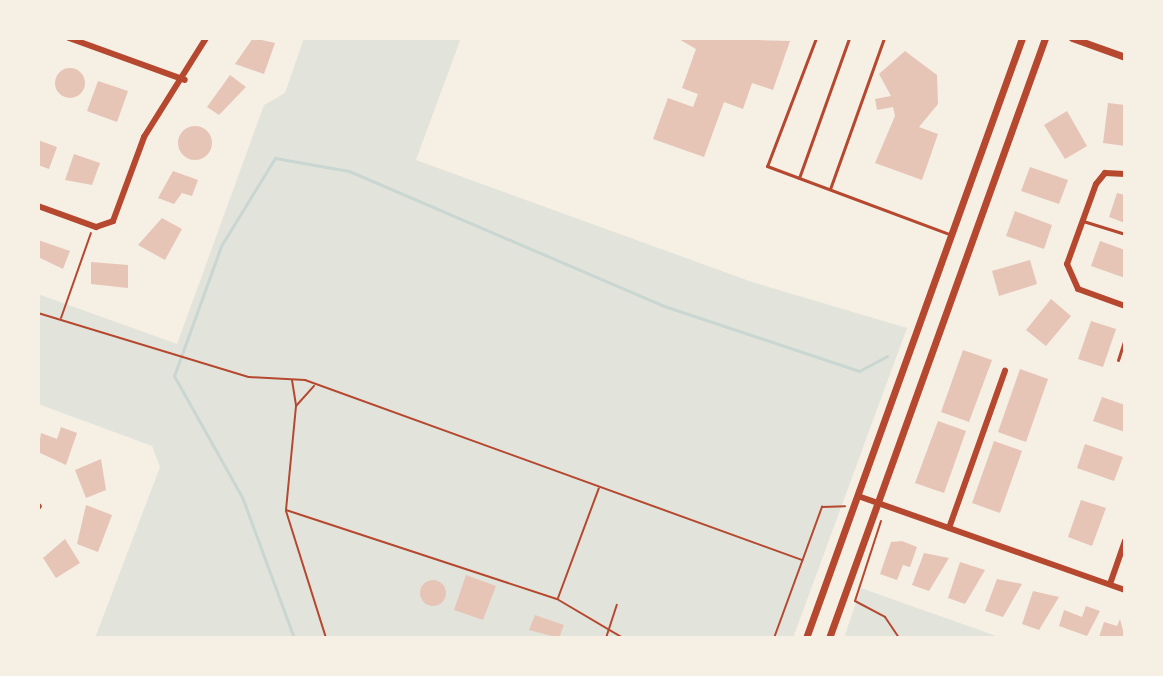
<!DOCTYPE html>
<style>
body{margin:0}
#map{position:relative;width:1163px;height:676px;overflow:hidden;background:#f6efe4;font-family:"Public Sans",sans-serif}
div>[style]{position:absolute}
.green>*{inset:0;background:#e2e4dc}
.stream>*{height:3px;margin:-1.5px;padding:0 1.5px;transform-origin:1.5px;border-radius:1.5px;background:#c9d6d2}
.building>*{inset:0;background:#e6c5b7}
.round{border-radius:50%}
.path>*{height:2px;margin:-1px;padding:0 1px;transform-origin:1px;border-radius:1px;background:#b5482f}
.service>*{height:3px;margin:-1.5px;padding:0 1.5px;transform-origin:1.5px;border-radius:1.5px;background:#b5482f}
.minor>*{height:6px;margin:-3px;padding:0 3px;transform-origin:3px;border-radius:3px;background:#b5482f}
.tertiary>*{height:7px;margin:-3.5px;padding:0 3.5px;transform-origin:3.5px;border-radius:3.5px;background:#b5482f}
span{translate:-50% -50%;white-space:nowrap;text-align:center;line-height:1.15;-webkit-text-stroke:6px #f6efe4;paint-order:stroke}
.frame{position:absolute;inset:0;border:40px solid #f6efe4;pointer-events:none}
</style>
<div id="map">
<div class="green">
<div style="clip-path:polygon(304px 38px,461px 38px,416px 160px,752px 282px,907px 328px,793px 638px,95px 638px,160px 467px,152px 446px,38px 404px,38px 294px,177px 344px,264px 105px,285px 93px)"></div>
<div style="clip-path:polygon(861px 588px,1002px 638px,844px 638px)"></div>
</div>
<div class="stream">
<div style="left:294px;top:638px;width:150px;rotate:-110.2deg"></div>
<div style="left:242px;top:497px;width:139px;rotate:-119.3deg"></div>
<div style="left:174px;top:376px;width:138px;rotate:-70.1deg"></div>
<div style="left:221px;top:246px;width:103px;rotate:-58.5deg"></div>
<div style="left:275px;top:158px;width:75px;rotate:10deg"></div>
<div style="left:349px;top:171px;width:340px;rotate:23.2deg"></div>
<div style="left:661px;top:305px;width:209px;rotate:18.4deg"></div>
<div style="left:859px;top:371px;width:32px;rotate:-28deg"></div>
</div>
<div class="building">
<div style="clip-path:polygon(253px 38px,275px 43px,264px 74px,235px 64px)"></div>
<div style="clip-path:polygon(677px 38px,790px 41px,773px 90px,752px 83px,743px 109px,724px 102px,704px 157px,653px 139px,668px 98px,693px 107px,698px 94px,682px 88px,696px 49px)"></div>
<div style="clip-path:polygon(905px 51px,937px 75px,938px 104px,919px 127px,938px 134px,922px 180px,875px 163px,895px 116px,893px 107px,877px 110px,875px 99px,891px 96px,879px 74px)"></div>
<div class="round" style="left:55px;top:68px;width:30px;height:30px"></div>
<div style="clip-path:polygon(230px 75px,246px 87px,219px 115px,207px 107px)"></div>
<div style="clip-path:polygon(98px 81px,128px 91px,117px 122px,87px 111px)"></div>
<div style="clip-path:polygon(1108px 103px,1125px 105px,1125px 146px,1103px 143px)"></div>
<div style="clip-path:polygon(1067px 111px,1087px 146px,1065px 159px,1044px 125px)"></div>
<div class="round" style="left:178px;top:126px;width:34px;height:34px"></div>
<div style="clip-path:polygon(38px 140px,57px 147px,49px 169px,38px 165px)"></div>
<div style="clip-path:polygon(74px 154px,100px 163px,92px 185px,65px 180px)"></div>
<div style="clip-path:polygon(1030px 167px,1068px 180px,1059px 204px,1021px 191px)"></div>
<div style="clip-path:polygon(173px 171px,198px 180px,192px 196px,182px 193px,174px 204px,158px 198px)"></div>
<div style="clip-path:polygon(1117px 193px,1125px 195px,1125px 223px,1109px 217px)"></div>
<div style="clip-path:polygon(1015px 211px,1052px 225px,1044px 249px,1006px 236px)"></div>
<div style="clip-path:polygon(162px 218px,182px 229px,165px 260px,138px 245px)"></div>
<div style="clip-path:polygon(38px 240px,70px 251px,63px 269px,38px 257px)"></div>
<div style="clip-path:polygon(1100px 241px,1125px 250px,1125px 278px,1091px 266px)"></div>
<div style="clip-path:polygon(1030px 260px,1037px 284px,999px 296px,992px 271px)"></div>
<div style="clip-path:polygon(91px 262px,128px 265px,128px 288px,91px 284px)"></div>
<div style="clip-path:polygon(1051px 299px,1071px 316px,1046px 346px,1026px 330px)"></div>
<div style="clip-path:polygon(1091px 321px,1116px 329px,1103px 367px,1078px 359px)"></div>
<div style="clip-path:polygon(963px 350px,992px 360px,969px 422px,941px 412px)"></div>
<div style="clip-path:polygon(1020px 369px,1048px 379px,1026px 442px,998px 432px)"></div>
<div style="clip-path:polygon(1102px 397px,1125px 405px,1125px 432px,1093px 421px)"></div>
<div style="clip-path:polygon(938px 421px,966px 431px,944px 493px,915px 483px)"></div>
<div style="clip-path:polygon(61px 427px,77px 433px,66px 465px,38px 452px,41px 433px,57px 439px)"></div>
<div style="clip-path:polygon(994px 441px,1022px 451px,1000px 513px,972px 503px)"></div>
<div style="clip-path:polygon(1085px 444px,1123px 457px,1114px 481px,1077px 468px)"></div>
<div style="clip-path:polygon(101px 459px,106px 490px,86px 498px,75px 470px)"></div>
<div style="clip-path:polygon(1081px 500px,1106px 508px,1092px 546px,1068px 537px)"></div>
<div style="clip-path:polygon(86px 505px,112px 515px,98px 552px,77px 544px)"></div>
<div style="clip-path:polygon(65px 539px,80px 563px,56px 578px,43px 558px)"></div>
<div style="clip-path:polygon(902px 541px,917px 547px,910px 567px,903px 565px,897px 580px,880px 574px,891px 542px)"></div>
<div style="clip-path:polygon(924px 553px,949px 558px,929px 591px,912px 585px)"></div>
<div style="clip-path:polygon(960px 562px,985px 570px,965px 604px,948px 598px)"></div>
<div style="clip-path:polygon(466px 575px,496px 586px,483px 620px,454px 610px)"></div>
<div style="clip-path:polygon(997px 579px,1022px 584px,1003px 617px,985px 611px)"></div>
<div class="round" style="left:420px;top:580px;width:26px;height:26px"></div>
<div style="clip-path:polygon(1033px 591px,1059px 597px,1039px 630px,1022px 624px)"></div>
<div style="clip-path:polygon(1086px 606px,1100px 611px,1087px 636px,1059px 626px,1064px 610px,1082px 617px)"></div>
<div style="clip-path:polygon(535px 615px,564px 625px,559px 638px,529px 630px)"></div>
<div style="clip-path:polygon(1120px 619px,1125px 638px,1099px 637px,1104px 622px,1117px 626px)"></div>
</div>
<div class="path">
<div style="left:38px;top:313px;width:220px;rotate:16.9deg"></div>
<div style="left:249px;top:377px;width:56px;rotate:3.1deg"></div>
<div style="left:305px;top:380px;width:529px;rotate:19.91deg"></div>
<div style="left:61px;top:318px;width:90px;rotate:-70.6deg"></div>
<div style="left:292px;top:380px;width:26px;rotate:81deg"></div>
<div style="left:296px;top:406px;width:27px;rotate:-48deg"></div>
<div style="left:296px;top:406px;width:104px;rotate:95.5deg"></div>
<div style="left:286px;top:510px;width:285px;rotate:18.2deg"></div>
<div style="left:557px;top:599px;width:77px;rotate:30.6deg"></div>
<div style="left:286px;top:511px;width:133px;rotate:72.5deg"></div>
<div style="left:881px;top:521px;width:84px;rotate:108deg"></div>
<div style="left:855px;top:601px;width:34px;rotate:28deg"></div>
<div style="left:885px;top:617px;width:25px;rotate:56deg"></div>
<div style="left:558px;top:598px;width:117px;rotate:-69.6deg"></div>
<div style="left:606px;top:638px;width:35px;rotate:-72deg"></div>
<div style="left:774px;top:638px;width:140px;rotate:-69.9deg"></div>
<div style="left:822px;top:507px;width:23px;rotate:-2deg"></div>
</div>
<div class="service">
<div style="left:816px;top:38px;width:137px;rotate:110.9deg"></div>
<div style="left:767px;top:166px;width:194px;rotate:20.5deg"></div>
<div style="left:799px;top:178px;width:149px;rotate:-70.3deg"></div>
<div style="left:830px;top:189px;width:160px;rotate:-70.3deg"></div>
<div style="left:1083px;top:221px;width:44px;rotate:17.2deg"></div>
<div style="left:1118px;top:360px;width:22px;rotate:-72deg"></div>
</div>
<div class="minor">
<div style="left:69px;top:38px;width:123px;rotate:19.9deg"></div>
<div style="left:1125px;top:174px;width:20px;rotate:-177deg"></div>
<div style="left:1105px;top:173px;width:14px;rotate:129deg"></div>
<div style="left:1096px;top:184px;width:85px;rotate:109.9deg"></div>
<div style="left:1067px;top:264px;width:27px;rotate:66deg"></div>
<div style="left:1078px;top:289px;width:50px;rotate:19.9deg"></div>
<div style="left:38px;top:206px;width:62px;rotate:19.9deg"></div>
<div style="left:96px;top:227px;width:18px;rotate:-19deg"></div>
<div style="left:113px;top:221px;width:90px;rotate:-69.7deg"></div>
<div style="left:144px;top:137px;width:117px;rotate:-57.9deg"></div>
<div style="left:858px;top:496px;width:283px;rotate:19.4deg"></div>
<div style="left:38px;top:507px;width:1px;rotate:-45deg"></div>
<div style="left:949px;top:528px;width:167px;rotate:-70.4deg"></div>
<div style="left:1110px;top:584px;width:46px;rotate:-70.8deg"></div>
</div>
<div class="tertiary">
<div style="left:1072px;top:38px;width:56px;rotate:19.7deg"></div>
<div style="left:806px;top:638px;width:638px;rotate:-70.2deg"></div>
<div style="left:829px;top:638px;width:638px;rotate:-70.2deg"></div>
</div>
<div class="frame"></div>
</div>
